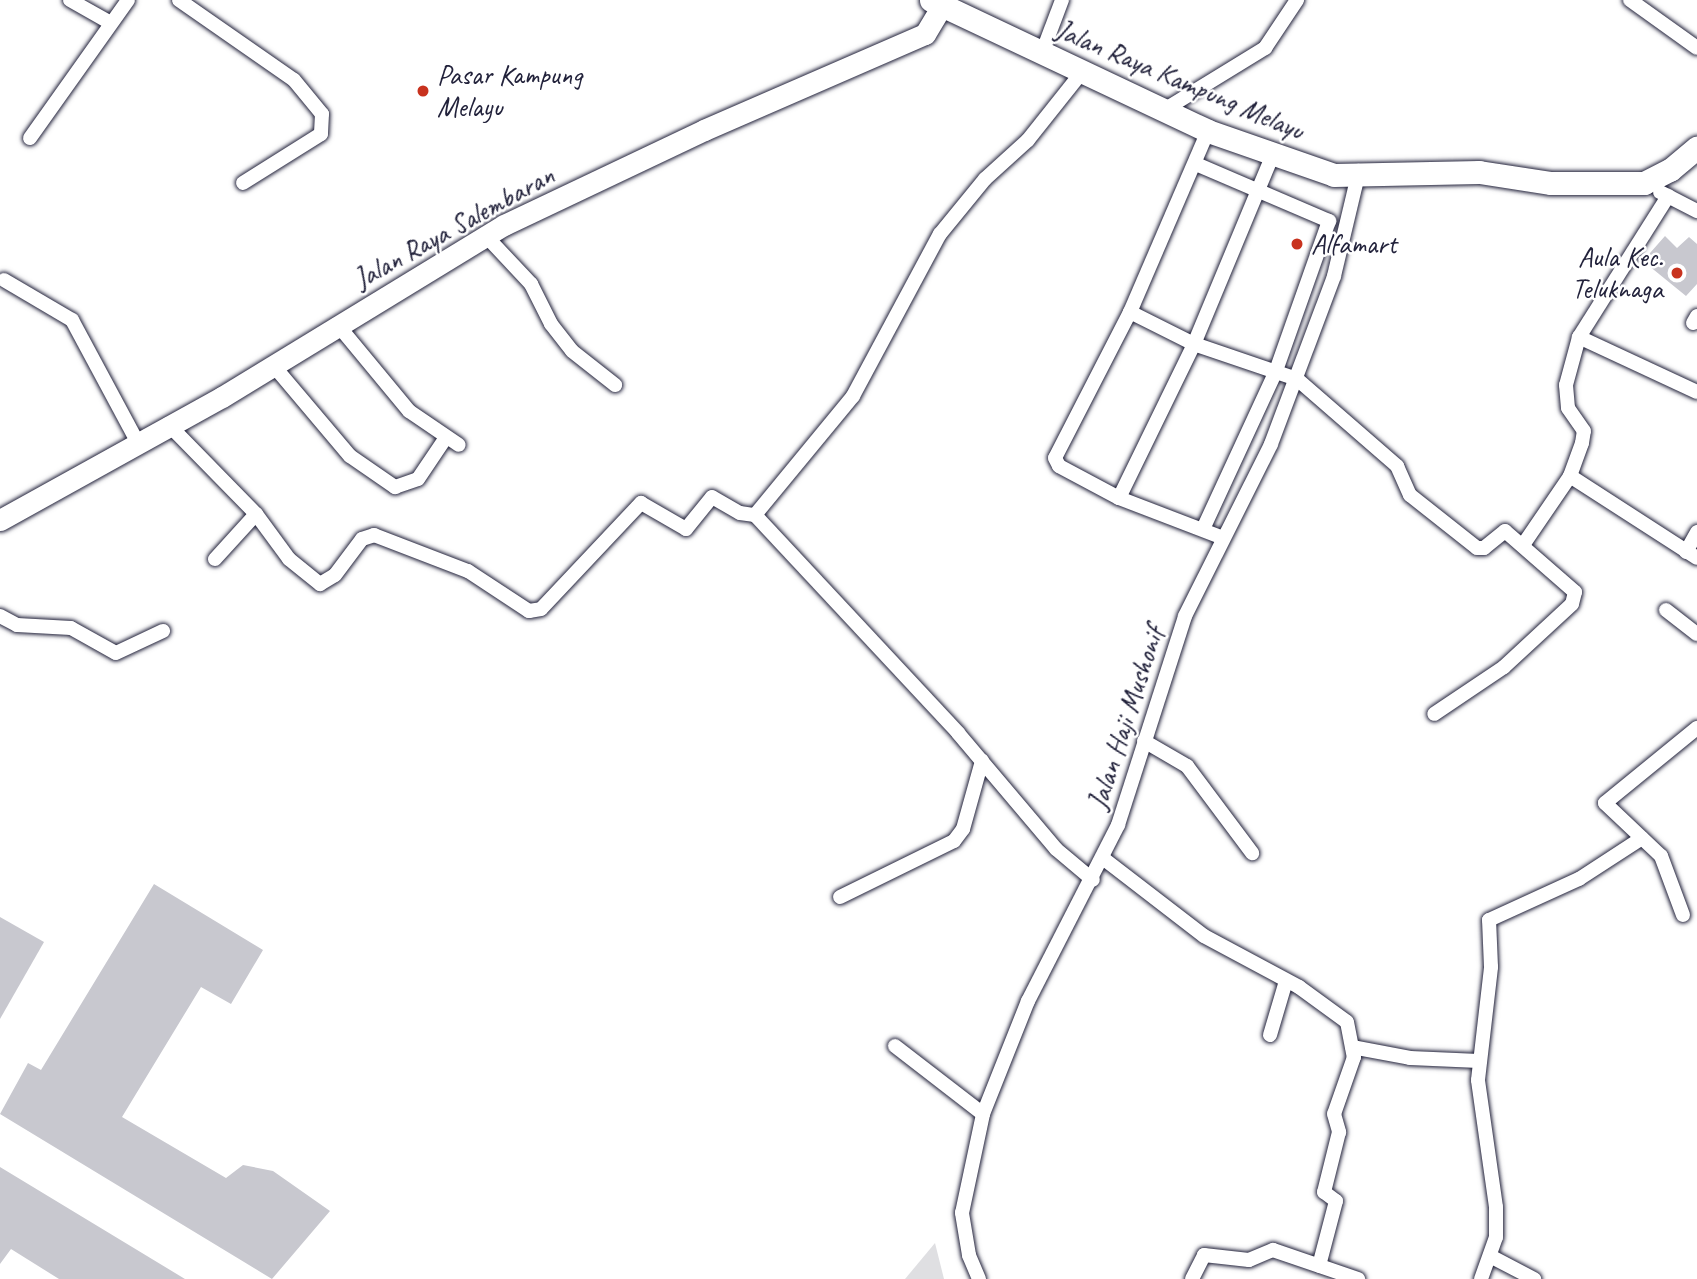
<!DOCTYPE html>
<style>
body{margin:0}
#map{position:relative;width:1697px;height:1279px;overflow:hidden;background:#fff;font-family:Caveat,sans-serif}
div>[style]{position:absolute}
.green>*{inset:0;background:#dfdfe2}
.building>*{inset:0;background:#c8c8cf}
.roads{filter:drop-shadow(0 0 2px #22223b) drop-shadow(0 0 2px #22223b)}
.street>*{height:14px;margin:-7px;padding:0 7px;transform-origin:7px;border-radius:7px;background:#fff}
.secondary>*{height:21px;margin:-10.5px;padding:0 10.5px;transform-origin:10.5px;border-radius:10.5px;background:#fff}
.primary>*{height:23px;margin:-11.5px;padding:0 11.5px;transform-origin:11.5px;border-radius:11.5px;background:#fff}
.dots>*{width:19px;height:19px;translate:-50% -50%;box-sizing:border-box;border:4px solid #fff;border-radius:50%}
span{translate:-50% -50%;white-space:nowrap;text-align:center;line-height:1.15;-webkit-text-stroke:5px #fff;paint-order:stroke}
.poi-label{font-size:28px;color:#22223b}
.left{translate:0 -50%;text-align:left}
.right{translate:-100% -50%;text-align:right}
.street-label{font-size:28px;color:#22223b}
</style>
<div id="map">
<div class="green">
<div style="clip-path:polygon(935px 1243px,944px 1279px,905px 1279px)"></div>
</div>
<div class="building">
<div style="clip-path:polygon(1665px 236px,1677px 248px,1689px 237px,1697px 244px,1697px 284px,1686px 296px,1643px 261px)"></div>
<div style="clip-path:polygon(154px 884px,263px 950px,231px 1004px,201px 987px,122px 1117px,226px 1178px,243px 1165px,273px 1171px,330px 1211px,272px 1279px,0 1114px,28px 1063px,41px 1070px)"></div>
<div style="clip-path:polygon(0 917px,44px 942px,0 1019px)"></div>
<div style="clip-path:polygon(0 1167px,185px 1279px,59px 1279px,11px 1249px,0 1264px)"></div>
</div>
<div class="roads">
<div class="street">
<div style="left:70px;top:0;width:45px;rotate:29.4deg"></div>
<div style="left:179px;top:0;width:140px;rotate:34.8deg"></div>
<div style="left:294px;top:80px;width:44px;rotate:50.5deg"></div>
<div style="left:322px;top:114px;width:20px;rotate:93deg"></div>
<div style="left:321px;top:134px;width:92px;rotate:147.9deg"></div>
<div style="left:1630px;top:0;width:82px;rotate:35.6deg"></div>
<div style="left:1042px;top:53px;width:57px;rotate:-69.3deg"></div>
<div style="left:1164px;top:110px;width:119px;rotate:-31.5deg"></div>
<div style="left:1265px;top:48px;width:58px;rotate:-56.3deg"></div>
<div style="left:1208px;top:131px;width:197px;rotate:113.3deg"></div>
<div style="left:1130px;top:312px;width:164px;rotate:117.2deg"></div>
<div style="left:1055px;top:458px;width:9px;rotate:63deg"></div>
<div style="left:1059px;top:466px;width:68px;rotate:28.1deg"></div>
<div style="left:1119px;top:498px;width:111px;rotate:21deg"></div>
<div style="left:30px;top:138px;width:169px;rotate:-54.6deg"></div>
<div style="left:1196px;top:164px;width:145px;rotate:23.2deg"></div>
<div style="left:1329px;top:221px;width:159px;rotate:109.5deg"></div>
<div style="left:1276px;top:371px;width:174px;rotate:114.8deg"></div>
<div style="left:1660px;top:192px;width:42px;rotate:27.2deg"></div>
<div style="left:486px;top:236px;width:66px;rotate:46.8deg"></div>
<div style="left:531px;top:284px;width:45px;rotate:63.4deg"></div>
<div style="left:551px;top:324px;width:34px;rotate:52deg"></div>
<div style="left:572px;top:351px;width:55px;rotate:38.3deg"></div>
<div style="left:4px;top:280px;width:79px;rotate:30.5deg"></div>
<div style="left:72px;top:320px;width:137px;rotate:61.8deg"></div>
<div style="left:1130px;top:312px;width:72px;rotate:26.6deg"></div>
<div style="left:1194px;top:344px;width:109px;rotate:18.8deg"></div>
<div style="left:1297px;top:379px;width:133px;rotate:41deg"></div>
<div style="left:1397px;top:466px;width:32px;rotate:66deg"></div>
<div style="left:1410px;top:495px;width:85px;rotate:38.3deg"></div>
<div style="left:1477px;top:548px;width:7px"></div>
<div style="left:1484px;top:548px;width:27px;rotate:-39deg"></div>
<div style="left:1505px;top:531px;width:93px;rotate:41.1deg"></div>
<div style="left:1575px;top:592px;width:12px;rotate:104deg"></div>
<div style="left:1572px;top:604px;width:93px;rotate:137.2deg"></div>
<div style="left:1504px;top:667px;width:84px;rotate:146.1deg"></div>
<div style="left:1693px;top:323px;width:8px;rotate:-60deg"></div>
<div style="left:337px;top:324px;width:113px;rotate:50.4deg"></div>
<div style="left:409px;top:411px;width:60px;rotate:34.2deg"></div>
<div style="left:1579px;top:337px;width:130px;rotate:25deg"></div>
<div style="left:273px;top:365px;width:119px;rotate:49.8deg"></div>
<div style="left:350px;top:456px;width:55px;rotate:34.6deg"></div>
<div style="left:395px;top:487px;width:24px;rotate:-19deg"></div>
<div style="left:418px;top:479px;width:48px;rotate:-56deg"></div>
<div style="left:168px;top:424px;width:126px;rotate:45.6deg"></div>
<div style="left:256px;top:514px;width:61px;rotate:132.3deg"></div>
<div style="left:1570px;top:476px;width:151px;rotate:32.8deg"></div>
<div style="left:1119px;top:498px;width:171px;rotate:-64deg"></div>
<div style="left:1194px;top:344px;width:206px;rotate:-67.4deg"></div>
<div style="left:256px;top:514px;width:56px;rotate:53.7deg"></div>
<div style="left:289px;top:559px;width:40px;rotate:39deg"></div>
<div style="left:320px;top:584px;width:17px;rotate:-31deg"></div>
<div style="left:335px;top:575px;width:45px;rotate:-53.1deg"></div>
<div style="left:362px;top:539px;width:13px;rotate:-18deg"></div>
<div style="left:374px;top:535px;width:101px;rotate:21deg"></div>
<div style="left:468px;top:571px;width:73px;rotate:33.3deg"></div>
<div style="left:529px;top:611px;width:12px;rotate:-9deg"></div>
<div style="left:541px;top:609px;width:146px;rotate:-46.7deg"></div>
<div style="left:641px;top:503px;width:52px;rotate:30deg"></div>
<div style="left:686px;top:529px;width:41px;rotate:-50.9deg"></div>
<div style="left:712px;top:497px;width:32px;rotate:30deg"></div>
<div style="left:740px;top:513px;width:15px;rotate:8deg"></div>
<div style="left:755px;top:515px;width:298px;rotate:47deg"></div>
<div style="left:958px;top:733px;width:152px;rotate:49.8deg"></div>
<div style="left:1056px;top:849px;width:48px;rotate:40deg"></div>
<div style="left:755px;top:515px;width:154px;rotate:-50.5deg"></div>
<div style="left:853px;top:396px;width:184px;rotate:-61.8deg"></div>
<div style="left:940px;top:234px;width:71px;rotate:-50.7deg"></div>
<div style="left:985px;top:179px;width:58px;rotate:-42.2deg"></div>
<div style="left:1028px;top:140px;width:87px;rotate:-51.5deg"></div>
<div style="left:1523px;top:545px;width:83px;rotate:-55.7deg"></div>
<div style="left:1570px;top:476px;width:35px;rotate:-70deg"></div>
<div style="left:1582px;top:443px;width:12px;rotate:-81deg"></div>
<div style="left:1584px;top:431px;width:28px;rotate:-125deg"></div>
<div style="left:1568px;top:408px;width:23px;rotate:-95deg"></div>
<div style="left:1566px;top:385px;width:50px;rotate:-74.8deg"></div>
<div style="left:1579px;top:337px;width:167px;rotate:-57.7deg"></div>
<div style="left:1686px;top:552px;width:23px;rotate:-61deg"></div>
<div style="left:1666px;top:610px;width:39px;rotate:38deg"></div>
<div style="left:0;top:616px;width:19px;rotate:28deg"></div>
<div style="left:17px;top:625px;width:54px;rotate:3.2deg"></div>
<div style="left:71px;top:628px;width:51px;rotate:29.1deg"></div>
<div style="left:116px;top:653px;width:52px;rotate:-25.1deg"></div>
<div style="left:1144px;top:741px;width:50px;rotate:30.2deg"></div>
<div style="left:1187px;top:766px;width:109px;rotate:53.2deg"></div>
<div style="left:1104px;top:859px;width:126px;rotate:37.6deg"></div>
<div style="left:1204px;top:936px;width:108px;rotate:28.2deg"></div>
<div style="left:1299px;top:987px;width:59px;rotate:36.1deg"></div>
<div style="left:1347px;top:1022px;width:36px;rotate:79deg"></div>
<div style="left:1354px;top:1057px;width:60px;rotate:109.3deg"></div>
<div style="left:1334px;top:1114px;width:19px;rotate:74deg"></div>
<div style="left:1339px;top:1132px;width:62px;rotate:104deg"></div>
<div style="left:1324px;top:1192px;width:15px;rotate:37deg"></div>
<div style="left:1336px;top:1201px;width:67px;rotate:104.7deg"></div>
<div style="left:840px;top:897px;width:127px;rotate:-26.2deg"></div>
<div style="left:954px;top:841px;width:15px;rotate:-53deg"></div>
<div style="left:963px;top:829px;width:71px;rotate:-74.4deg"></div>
<div style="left:1683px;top:915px;width:63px;rotate:-110.4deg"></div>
<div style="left:1661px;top:856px;width:77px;rotate:-136.6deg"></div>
<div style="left:1605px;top:803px;width:119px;rotate:-39.2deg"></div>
<div style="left:1270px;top:1035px;width:56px;rotate:-73.5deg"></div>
<div style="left:895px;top:1046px;width:111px;rotate:37.7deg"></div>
<div style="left:1352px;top:1047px;width:59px;rotate:10.7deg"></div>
<div style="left:1410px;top:1058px;width:69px;rotate:2.5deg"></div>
<div style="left:1490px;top:1256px;width:50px;rotate:27.6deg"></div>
<div style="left:979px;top:1279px;width:26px;rotate:-113deg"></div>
<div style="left:969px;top:1255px;width:43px;rotate:-99.5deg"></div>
<div style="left:962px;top:1213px;width:101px;rotate:-78deg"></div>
<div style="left:983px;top:1114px;width:122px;rotate:-68.3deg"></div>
<div style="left:1028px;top:1001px;width:198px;rotate:-62.9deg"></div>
<div style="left:1118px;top:825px;width:219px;rotate:-72.2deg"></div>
<div style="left:1185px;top:616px;width:192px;rotate:-63.4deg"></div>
<div style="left:1271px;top:444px;width:179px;rotate:-69.4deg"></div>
<div style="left:1334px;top:276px;width:108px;rotate:-76.6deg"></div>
<div style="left:1192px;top:1279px;width:27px;rotate:-63deg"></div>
<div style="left:1204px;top:1255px;width:45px;rotate:6.3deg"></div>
<div style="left:1249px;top:1260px;width:26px;rotate:-23deg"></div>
<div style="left:1273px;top:1250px;width:90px;rotate:18.8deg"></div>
<div style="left:1481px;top:1279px;width:45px;rotate:-70.3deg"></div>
<div style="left:1496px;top:1237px;width:30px;rotate:-90deg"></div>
<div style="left:1496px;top:1207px;width:128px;rotate:-98.1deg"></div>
<div style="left:1478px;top:1080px;width:114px;rotate:-83.4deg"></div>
<div style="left:1491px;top:967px;width:47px;rotate:-92.4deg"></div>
<div style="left:1489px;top:920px;width:99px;rotate:-24.5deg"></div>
<div style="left:1579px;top:879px;width:75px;rotate:-33.1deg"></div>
</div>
<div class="secondary">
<div style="left:0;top:520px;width:254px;rotate:-29deg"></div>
<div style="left:222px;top:397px;width:330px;rotate:-31.4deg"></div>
<div style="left:504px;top:225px;width:221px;rotate:-25.4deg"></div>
<div style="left:704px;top:130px;width:241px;rotate:-23.5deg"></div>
<div style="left:925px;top:34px;width:33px;rotate:-59deg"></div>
</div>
<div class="primary">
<div style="left:931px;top:0;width:306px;rotate:25.3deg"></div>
<div style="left:1208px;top:131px;width:133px;rotate:19.2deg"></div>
<div style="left:1334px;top:175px;width:145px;rotate:-1.2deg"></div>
<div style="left:1479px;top:172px;width:73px;rotate:8.7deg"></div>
<div style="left:1551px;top:183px;width:93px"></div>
<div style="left:1644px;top:183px;width:29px;rotate:-27deg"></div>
<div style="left:1670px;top:170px;width:35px;rotate:-40deg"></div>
</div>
</div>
<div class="dots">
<div style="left:423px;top:91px;background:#c8321e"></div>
<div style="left:1297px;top:244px;background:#c8321e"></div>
<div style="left:1677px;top:273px;background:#c8321e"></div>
</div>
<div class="poi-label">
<span class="left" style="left:437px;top:91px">Pasar Kampung<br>Melayu</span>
<span class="left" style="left:1311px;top:244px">Alfamart</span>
<span class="right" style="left:1663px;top:273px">Aula Kec.<br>Teluknaga</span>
</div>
<div class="street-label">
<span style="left:1180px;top:80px;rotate:23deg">Jalan Raya Kampung Melayu</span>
<span style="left:454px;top:227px;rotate:-29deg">Jalan Raya Salembaran</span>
<span style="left:1126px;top:718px;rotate:-72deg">Jalan Haji Mushonif</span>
</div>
</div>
